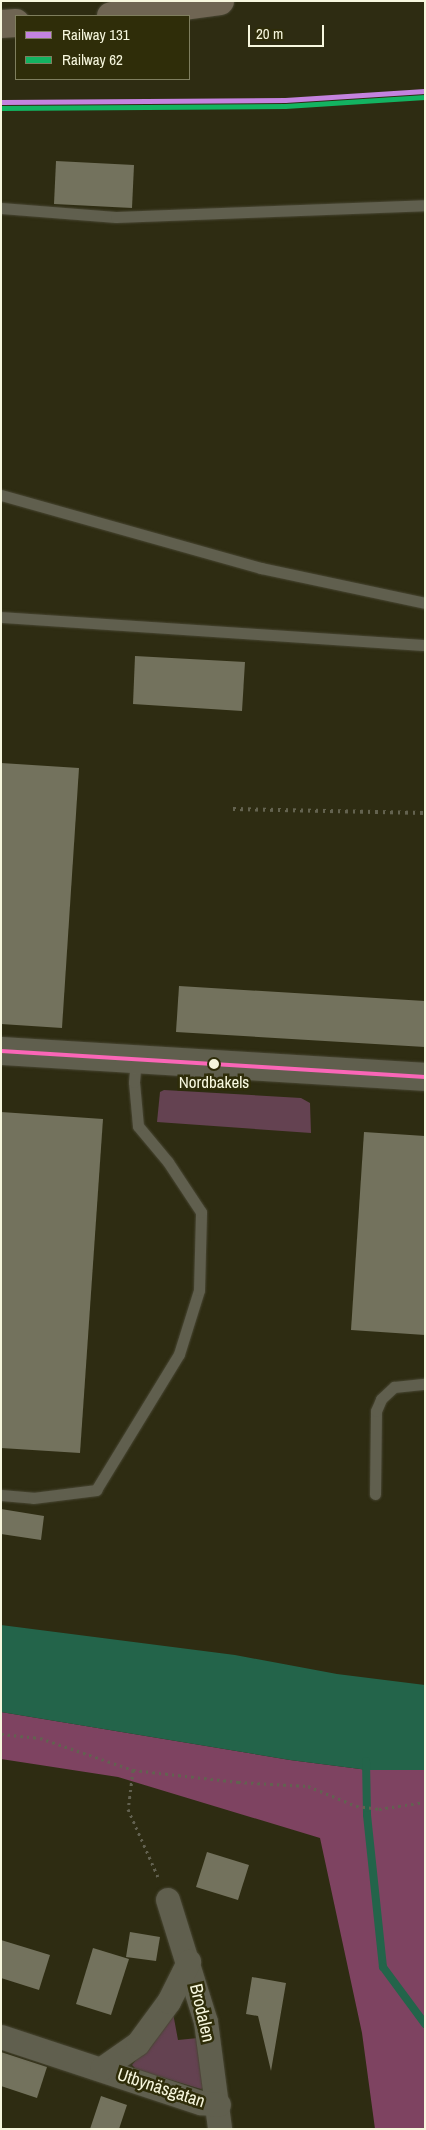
<!DOCTYPE html>
<meta charset="utf-8">
<style>
body{margin:0}
#map{position:relative;width:426px;height:2130px;overflow:hidden;background:#2e2c12;font-family:"Archivo Narrow",sans-serif}
div>[style]{position:absolute}
.green>*{inset:0;background:#644251}
.forest>*{inset:0;background:#7e4361}
.water>*{inset:0;background:#23644a}
.stream>*{height:8px;margin:-4px;padding:0 4px;transform-origin:4px;border-radius:4px;background:#23644a}
.building>*{inset:0;background:#73725d}
.path>*{height:3px;margin-top:-1.5px;transform-origin:0;background:repeating-linear-gradient(90deg,#626150 0 2.5px,transparent 0 6.5px)}
.roads{filter:drop-shadow(0 0 1px #484633) drop-shadow(0 0 1px #484633)}
.service>*{height:11px;margin:-5.5px;padding:0 5.5px;transform-origin:5.5px;border-radius:5.5px;background:#605f4e}
.minor>*{height:24px;margin:-12px;padding:0 12px;transform-origin:12px;border-radius:12px;background:#605f4e}
.tertiary>*{height:28px;margin:-14px;padding:0 14px;transform-origin:14px;border-radius:14px;background:#605f4e}
.motorway>*{height:28px;margin:-14px;padding:0 14px;transform-origin:14px;border-radius:14px;background:#6f6553}
.rail>*{height:4px;margin-top:-2px;transform-origin:0;background:repeating-linear-gradient(90deg,#63624f 0 2.5px,transparent 0 7.5px)}
.bus-1>*{height:4px;margin:-2px;padding:0 2px;transform-origin:2px;border-radius:2px;background:#fa66b7}
.rail-1>*{height:5px;margin:-2.5px;padding:0 2.5px;transform-origin:2.5px;border-radius:2.5px;background:#c483df}
.rail-2>*{height:5px;margin:-2.5px;padding:0 2.5px;transform-origin:2.5px;border-radius:2.5px;background:#13b361}
.dots>*{width:14px;height:14px;translate:-50% -50%;box-sizing:border-box;border:2px solid #2f2d09;border-radius:50%}
span{translate:-50% -50%;white-space:nowrap;text-align:center;line-height:1.15;-webkit-text-stroke:5px #2f2d09;paint-order:stroke}
.bus-label{font-size:17px;color:#f7f7de}
.street-label{font-size:18px;color:#f7f7de}
.frame{position:absolute;inset:0;border:2px solid #f7f7de;pointer-events:none}
.legend{position:absolute;left:15px;top:15px;width:175px;height:65px;box-sizing:border-box;background:#2f2d09;border:1px solid #7f7e5e;margin:0;padding:6px 9px;list-style:none;font-size:15px;color:#f7f7de}
.legend li{display:flex;align-items:center;gap:10px;height:25px}
.legend b{width:25px;border:1px solid #7f7e5e}
.scale{position:absolute;left:248px;top:25px;width:76px;height:22px;box-sizing:border-box;border:2px solid #f7f7de;border-top:0;padding-left:6px;font-size:15px;line-height:18px;white-space:nowrap;color:#f7f7de;-webkit-text-stroke:4px #2f2d09;paint-order:stroke}
</style>
<div id="map">
<div class="green">
<div style="clip-path:polygon(164px 1090px,301px 1098px,310px 1103px,311px 1133px,157px 1122px,160px 1092px)"></div>
<div style="clip-path:polygon(173px 2013px,178px 2040px,198px 2038px,204px 2088px,201px 2089px,137px 2070px,132px 2065px)"></div>
</div>
<div class="forest">
<div style="clip-path:polygon(1px 1712px,290px 1760px,368px 1770px,425px 1770px,425px 2129px,375px 2129px,362px 2033px,320px 1838px,118px 1777px,1px 1759px)"></div>
</div>
<div class="water">
<div style="clip-path:polygon(1px 1625px,235px 1655px,337px 1674px,425px 1685px,425px 1770px,368px 1770px,290px 1760px,1px 1712px)"></div>
</div>
<div class="stream">
<div style="left:366px;top:1761px;width:54px;rotate:88.9deg"></div>
<div style="left:367px;top:1815px;width:153px;rotate:84deg"></div>
<div style="left:383px;top:1967px;width:71px;rotate:53.6deg"></div>
</div>
<div class="building">
<div style="clip-path:polygon(56px 161px,134px 165px,132px 208px,54px 204px)"></div>
<div style="clip-path:polygon(135px 656px,245px 662px,242px 711px,133px 704px)"></div>
<div style="clip-path:polygon(1px 763px,79px 768px,62px 1028px,1px 1024px)"></div>
<div style="clip-path:polygon(179px 986px,425px 1001px,425px 1047px,176px 1032px)"></div>
<div style="clip-path:polygon(1px 1112px,103px 1119px,80px 1453px,1px 1448px)"></div>
<div style="clip-path:polygon(364px 1132px,425px 1136px,425px 1335px,351px 1330px)"></div>
<div style="clip-path:polygon(1px 1509px,44px 1516px,41px 1540px,1px 1534px)"></div>
<div style="clip-path:polygon(207px 1852px,249px 1865px,238px 1900px,196px 1887px)"></div>
<div style="clip-path:polygon(130px 1932px,160px 1937px,156px 1961px,126px 1957px)"></div>
<div style="clip-path:polygon(1px 1940px,50px 1955px,39px 1990px,1px 1978px)"></div>
<div style="clip-path:polygon(93px 1948px,129px 1959px,111px 2015px,76px 2004px)"></div>
<div style="clip-path:polygon(252px 1977px,286px 1983px,271px 2071px,258px 2016px,246px 2014px)"></div>
<div style="clip-path:polygon(1px 2052px,47px 2067px,37px 2098px,1px 2086px)"></div>
<div style="clip-path:polygon(101px 2096px,127px 2105px,119px 2129px,90px 2129px)"></div>
</div>
<div class="path">
<div style="left:1px;top:1734px;width:39px;rotate:6deg"></div>
<div style="left:40px;top:1738px;width:98px;rotate:19deg"></div>
<div style="left:133px;top:1770px;width:106px;rotate:6.5deg"></div>
<div style="left:238px;top:1782px;width:70px;rotate:3.3deg"></div>
<div style="left:308px;top:1786px;width:52px;rotate:22.6deg"></div>
<div style="left:356px;top:1806px;width:23px;rotate:7deg"></div>
<div style="left:379px;top:1809px;width:47px;rotate:-8.7deg"></div>
<div style="left:133px;top:1770px;width:39px;rotate:97deg"></div>
<div style="left:128px;top:1809px;width:74px;rotate:66.2deg"></div>
</div>
<div class="roads">
<div class="service">
<div style="left:1px;top:208px;width:115px;rotate:4.5deg"></div>
<div style="left:116px;top:217px;width:309px;rotate:-2.2deg"></div>
<div style="left:1px;top:495px;width:270px;rotate:15.7deg"></div>
<div style="left:261px;top:568px;width:168px;rotate:12deg"></div>
<div style="left:1px;top:617px;width:425px;rotate:3.8deg"></div>
<div style="left:375px;top:1494px;width:83px;rotate:-89.3deg"></div>
<div style="left:376px;top:1411px;width:13px;rotate:-67deg"></div>
<div style="left:381px;top:1399px;width:18px;rotate:-43deg"></div>
<div style="left:394px;top:1387px;width:31px;rotate:-6deg"></div>
<div style="left:1px;top:1495px;width:32px;rotate:5deg"></div>
<div style="left:33px;top:1498px;width:64px;rotate:-7.2deg"></div>
<div style="left:96px;top:1490px;width:159px;rotate:-58.6deg"></div>
<div style="left:179px;top:1354px;width:67px;rotate:-72.6deg"></div>
<div style="left:199px;top:1290px;width:78px;rotate:-88.5deg"></div>
<div style="left:201px;top:1212px;width:60px;rotate:-123.4deg"></div>
<div style="left:168px;top:1162px;width:47px;rotate:-129.8deg"></div>
<div style="left:138px;top:1126px;width:44px;rotate:-95.2deg"></div>
<div style="left:134px;top:1082px;width:21px;rotate:-85deg"></div>
</div>
<div class="minor">
<div style="left:168px;top:1900px;width:128px;rotate:72.7deg"></div>
<div style="left:206px;top:2022px;width:108px;rotate:82.5deg"></div>
<div style="left:1px;top:2037px;width:211px;rotate:18.3deg"></div>
<div style="left:201px;top:2103px;width:18px;rotate:6deg"></div>
<div style="left:102px;top:2069px;width:44px;rotate:-34.8deg"></div>
<div style="left:138px;top:2044px;width:52px;rotate:-53.6deg"></div>
<div style="left:169px;top:2002px;width:45px;rotate:-63.4deg"></div>
</div>
<div class="tertiary">
<div style="left:1px;top:1051px;width:425px;rotate:3.5deg"></div>
</div>
<div class="motorway">
<div style="left:111px;top:16px;width:110px;rotate:-7.8deg"></div>
<div style="left:1px;top:24px;width:15px;rotate:-4deg"></div>
</div>
</div>
<div class="rail">
<div style="left:233px;top:809px;width:192px;rotate:1.2deg"></div>
</div>
<div class="bus-1">
<div style="left:1px;top:1051px;width:425px;rotate:3.5deg"></div>
</div>
<div class="rail-1">
<div style="left:1px;top:102px;width:284px;rotate:-0.4deg"></div>
<div style="left:285px;top:100px;width:140px;rotate:-3.7deg"></div>
</div>
<div class="rail-2">
<div style="left:1px;top:108px;width:284px;rotate:-0.4deg"></div>
<div style="left:285px;top:106px;width:140px;rotate:-3.7deg"></div>
</div>
<div class="dots">
<div style="left:214px;top:1064px;background:#f7f7de"></div>
</div>
<div class="bus-label">
<span style="left:214px;top:1082px">Nordbakels</span>
</div>
<div class="street-label">
<span style="left:202px;top:2013px;rotate:77deg">Brodalen</span>
<span style="left:161px;top:2088px;rotate:18deg">Utbynäsgatan</span>
</div>
<div class="frame"></div>
<ul class="legend">
<li><b style="height:6px;background:#c483df"></b>Railway 131</li>
<li><b style="height:6px;background:#13b361"></b>Railway 62</li>
</ul>
<div class="scale">20 m</div>
</div>
